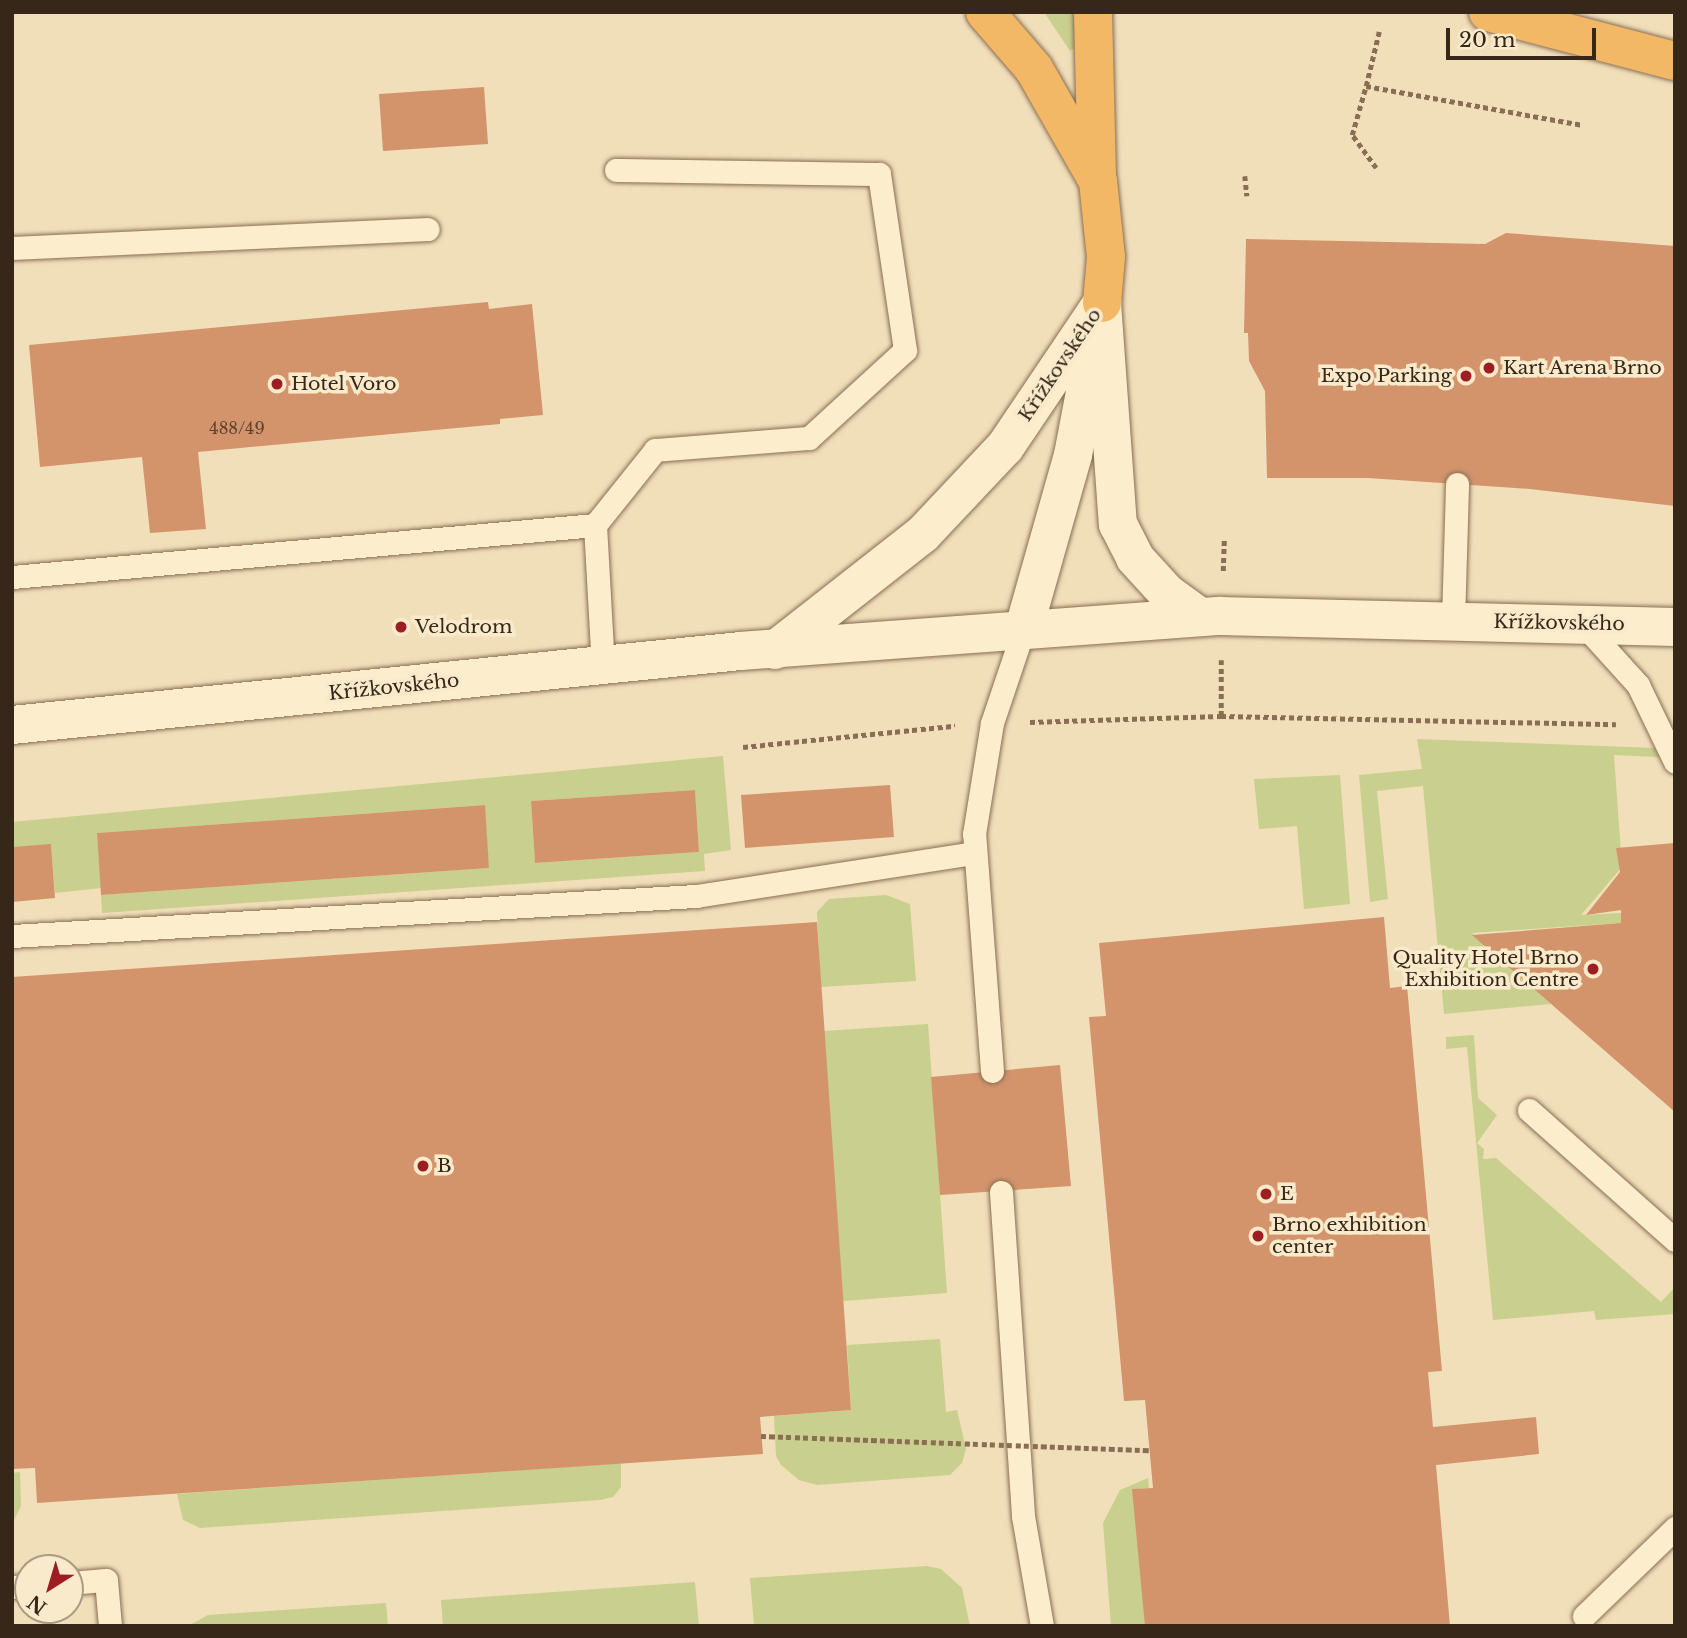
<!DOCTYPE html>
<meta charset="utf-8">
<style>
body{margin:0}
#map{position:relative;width:1687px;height:1638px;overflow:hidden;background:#f1dfba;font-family:"Libre Baskerville",serif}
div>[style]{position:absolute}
.green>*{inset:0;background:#c9cf8d}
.building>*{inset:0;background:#d3946c}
.path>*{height:4.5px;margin-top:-2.25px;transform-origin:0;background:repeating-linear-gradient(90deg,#896e53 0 5px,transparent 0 8.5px)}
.roads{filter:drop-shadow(0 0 2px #896e53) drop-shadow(0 0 2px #896e53)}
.service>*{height:23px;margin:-11.5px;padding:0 11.5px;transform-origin:11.5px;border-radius:11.5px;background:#fcedcd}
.minor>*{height:38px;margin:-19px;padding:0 19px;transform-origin:19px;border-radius:19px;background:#fcedcd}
.trunk>*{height:38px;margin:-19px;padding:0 19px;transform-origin:19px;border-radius:19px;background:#f2b866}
.path-bridge>*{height:4.5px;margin-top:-2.25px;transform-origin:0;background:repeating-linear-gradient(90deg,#896e53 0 5px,transparent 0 8.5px)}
.dots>*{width:19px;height:19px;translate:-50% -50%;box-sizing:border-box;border:4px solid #f8eaca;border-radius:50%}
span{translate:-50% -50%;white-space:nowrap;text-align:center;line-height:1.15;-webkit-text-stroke:7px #f8eaca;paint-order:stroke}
.number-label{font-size:16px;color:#5d422e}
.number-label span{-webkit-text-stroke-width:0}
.street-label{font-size:19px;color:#362719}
.poi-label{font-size:19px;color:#362719}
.left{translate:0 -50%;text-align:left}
.right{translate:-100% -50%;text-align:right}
.frame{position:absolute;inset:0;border:14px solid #362719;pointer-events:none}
.north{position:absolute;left:14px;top:1554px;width:70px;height:70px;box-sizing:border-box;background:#f8eaca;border:2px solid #aa9c83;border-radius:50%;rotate:217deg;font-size:19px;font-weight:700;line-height:28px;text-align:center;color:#362719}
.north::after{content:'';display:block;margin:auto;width:24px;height:32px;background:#9c1e22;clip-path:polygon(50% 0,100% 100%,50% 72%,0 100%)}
.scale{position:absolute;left:1446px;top:28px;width:150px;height:32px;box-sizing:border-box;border:4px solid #362719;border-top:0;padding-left:9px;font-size:21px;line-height:24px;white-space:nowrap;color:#362719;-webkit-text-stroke:5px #f8eaca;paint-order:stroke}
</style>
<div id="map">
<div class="green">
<div style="clip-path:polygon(1044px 12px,1073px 12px,1078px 46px,1070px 51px)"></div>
<div style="clip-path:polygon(1417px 739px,1655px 748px,1659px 757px,1614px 755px,1622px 867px,1581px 915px,1621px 913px,1621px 923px,1472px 933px,1551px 1004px,1444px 1014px,1423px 786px,1377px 791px,1388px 899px,1370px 902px,1359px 775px,1422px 769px)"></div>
<div style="clip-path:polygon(evenodd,723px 756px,731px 850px,704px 854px,705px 871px,102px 913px,101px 895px,489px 868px,484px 805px,97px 833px,101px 888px,55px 893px,51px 845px,12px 847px,12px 822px,723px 756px,695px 790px,699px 852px,535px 863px,531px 801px,695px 790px)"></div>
<div style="clip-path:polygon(1340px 775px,1350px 904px,1304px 909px,1297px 826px,1259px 829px,1254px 779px)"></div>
<div style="clip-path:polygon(886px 895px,910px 904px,916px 981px,821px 987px,817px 912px,829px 899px)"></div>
<div style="clip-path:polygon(928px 1024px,947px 1293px,843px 1301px,824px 1031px)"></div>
<div style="clip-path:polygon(1474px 1035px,1478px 1098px,1497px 1115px,1477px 1143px,1484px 1149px,1483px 1159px,1496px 1158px,1661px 1302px,1675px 1287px,1675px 1314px,1596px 1320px,1594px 1311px,1493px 1320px,1467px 1047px,1446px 1049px,1446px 1037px)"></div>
<div style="clip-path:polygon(940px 1339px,946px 1412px,957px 1410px,966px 1449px,962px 1463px,950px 1475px,817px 1485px,799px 1480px,781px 1465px,776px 1456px,774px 1416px,851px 1410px,847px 1345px)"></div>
<div style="clip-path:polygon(621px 1463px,621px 1487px,613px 1497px,600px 1500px,200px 1528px,183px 1520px,177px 1494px)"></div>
<div style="clip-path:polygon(20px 1472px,21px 1506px,12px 1524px,12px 1473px)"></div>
<div style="clip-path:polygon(1148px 1478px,1149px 1488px,1137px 1489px,1148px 1626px,1111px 1626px,1103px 1523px,1120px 1490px)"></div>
<div style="clip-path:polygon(927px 1566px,941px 1569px,962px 1588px,970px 1626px,754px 1626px,750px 1578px)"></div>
<div style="clip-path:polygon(695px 1582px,699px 1626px,443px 1626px,441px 1600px)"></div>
<div style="clip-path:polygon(386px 1603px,388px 1626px,188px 1626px,208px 1615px)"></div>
</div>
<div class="building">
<div style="clip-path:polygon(484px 87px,488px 144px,383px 151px,379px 94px)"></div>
<div style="clip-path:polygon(1506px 233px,1675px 246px,1675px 506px,1530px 489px,1368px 478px,1267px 478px,1265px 391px,1249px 361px,1248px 333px,1244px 333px,1246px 239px,1485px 244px)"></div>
<div style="clip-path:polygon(488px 302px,489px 309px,532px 304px,543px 415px,500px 419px,500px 424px,198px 452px,206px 529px,150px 533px,142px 457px,40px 467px,29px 345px)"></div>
<div style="clip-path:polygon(890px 785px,894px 837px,745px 848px,741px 795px)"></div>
<div style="clip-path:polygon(695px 790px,699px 852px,535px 863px,531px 801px)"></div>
<div style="clip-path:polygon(485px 805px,489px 868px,101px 895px,97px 833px)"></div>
<div style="clip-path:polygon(1675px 843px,1675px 1112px,1472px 935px,1621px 923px,1621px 910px,1586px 915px,1620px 872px,1616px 848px)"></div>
<div style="clip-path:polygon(51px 844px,55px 898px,12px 902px,12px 847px)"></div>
<div style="clip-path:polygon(1384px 917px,1390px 988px,1407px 986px,1442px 1371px,1428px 1372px,1433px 1427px,1536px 1417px,1539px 1454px,1436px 1465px,1450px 1626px,1145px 1626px,1132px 1489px,1153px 1488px,1145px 1400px,1124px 1401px,1089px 1017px,1106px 1016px,1099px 943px)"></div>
<div style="clip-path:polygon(817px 922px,851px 1410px,760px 1417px,763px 1454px,37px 1503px,35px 1468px,12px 1469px,12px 977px)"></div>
<div style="clip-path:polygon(1060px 1065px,1071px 1186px,940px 1195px,931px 1077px)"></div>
</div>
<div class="path">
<div style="left:1366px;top:86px;width:56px;rotate:-76.5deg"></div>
<div style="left:1376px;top:168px;width:41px;rotate:-126deg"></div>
<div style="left:1352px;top:135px;width:51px;rotate:-74.1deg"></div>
<div style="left:1366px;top:86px;width:219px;rotate:10.2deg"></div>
<div style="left:1245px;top:176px;width:20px;rotate:84deg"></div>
<div style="left:1223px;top:571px;width:34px;rotate:-88deg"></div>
<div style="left:1221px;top:716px;width:395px;rotate:1.2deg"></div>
<div style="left:1030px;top:722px;width:191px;rotate:-1.8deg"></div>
<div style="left:1221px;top:716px;width:56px;rotate:-90deg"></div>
<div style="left:743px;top:747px;width:213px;rotate:-5.7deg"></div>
</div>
<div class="roads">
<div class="service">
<div style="left:12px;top:248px;width:416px;rotate:-2.6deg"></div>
<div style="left:595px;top:525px;width:142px;rotate:86.8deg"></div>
<div style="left:12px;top:577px;width:585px;rotate:-5.1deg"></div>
<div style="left:595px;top:525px;width:96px;rotate:-51.3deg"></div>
<div style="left:655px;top:450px;width:154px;rotate:-4.5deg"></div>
<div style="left:809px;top:438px;width:130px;rotate:-42.5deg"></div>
<div style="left:905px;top:350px;width:178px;rotate:-98.4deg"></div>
<div style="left:879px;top:174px;width:263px;rotate:-179.1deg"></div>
<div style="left:1453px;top:621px;width:137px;rotate:-88.3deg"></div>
<div style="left:1582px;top:623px;width:84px;rotate:47.9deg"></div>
<div style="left:1638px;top:685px;width:85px;rotate:64.3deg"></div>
<div style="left:12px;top:936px;width:685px;rotate:-3.35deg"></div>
<div style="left:696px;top:896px;width:281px;rotate:-8.8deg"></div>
<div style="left:992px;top:1071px;width:238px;rotate:-94.3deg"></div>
<div style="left:974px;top:834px;width:112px;rotate:-80.8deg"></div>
<div style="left:992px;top:723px;width:100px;rotate:-71.4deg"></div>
<div style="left:1529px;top:1110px;width:195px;rotate:41.7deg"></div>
<div style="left:1001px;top:1192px;width:325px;rotate:86.1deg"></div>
<div style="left:1023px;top:1516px;width:112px;rotate:80.2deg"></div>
<div style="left:70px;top:1583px;width:36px;rotate:-5deg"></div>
<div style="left:106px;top:1580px;width:46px;rotate:85deg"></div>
<div style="left:12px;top:1587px;width:16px;rotate:-4deg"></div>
<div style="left:1584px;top:1616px;width:127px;rotate:-44deg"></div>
</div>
<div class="minor">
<div style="left:1102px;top:303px;width:222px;rotate:85.9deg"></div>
<div style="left:1118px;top:524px;width:38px;rotate:63deg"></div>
<div style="left:1135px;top:558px;width:47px;rotate:47.6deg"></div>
<div style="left:1167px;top:593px;width:41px;rotate:36deg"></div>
<div style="left:1024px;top:628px;width:180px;rotate:-74.2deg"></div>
<div style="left:1073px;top:455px;width:102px;rotate:-79.2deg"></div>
<div style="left:775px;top:650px;width:188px;rotate:-38.1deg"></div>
<div style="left:923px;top:534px;width:120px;rotate:-46.7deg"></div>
<div style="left:1005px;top:447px;width:174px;rotate:-56deg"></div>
<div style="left:12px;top:725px;width:732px;rotate:-5.8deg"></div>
<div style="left:740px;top:651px;width:482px;rotate:-4.2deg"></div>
<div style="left:1221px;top:616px;width:454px;rotate:1.4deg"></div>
</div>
<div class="trunk">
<div style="left:985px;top:12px;width:75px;rotate:49.3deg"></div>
<div style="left:1034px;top:69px;width:129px;rotate:60.3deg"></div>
<div style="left:1098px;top:181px;width:76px;rotate:84deg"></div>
<div style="left:1106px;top:257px;width:46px;rotate:95deg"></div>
<div style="left:1093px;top:12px;width:163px;rotate:88.6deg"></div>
<div style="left:1488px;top:12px;width:193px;rotate:14.7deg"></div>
</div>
</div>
<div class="path-bridge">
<div style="left:761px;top:1436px;width:388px;rotate:2.1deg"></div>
</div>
<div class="dots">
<div style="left:1489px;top:368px;background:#9c1e22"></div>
<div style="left:1466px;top:376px;background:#9c1e22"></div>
<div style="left:277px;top:384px;background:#9c1e22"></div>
<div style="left:401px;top:627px;background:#9c1e22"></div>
<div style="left:1593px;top:969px;background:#9c1e22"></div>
<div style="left:423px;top:1166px;background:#9c1e22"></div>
<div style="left:1266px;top:1194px;background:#9c1e22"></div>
<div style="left:1258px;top:1236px;background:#9c1e22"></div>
</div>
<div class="number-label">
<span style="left:237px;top:428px">488/49</span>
</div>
<div class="street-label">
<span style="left:1060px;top:365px;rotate:-56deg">Křížkovského</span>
<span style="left:1559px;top:623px;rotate:1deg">Křížkovského</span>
<span style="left:394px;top:687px;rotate:-6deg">Křížkovského</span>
</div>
<div class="poi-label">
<span class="left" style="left:1503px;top:368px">Kart Arena Brno</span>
<span class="right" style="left:1452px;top:376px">Expo Parking</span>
<span class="left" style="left:291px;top:384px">Hotel Voro</span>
<span class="left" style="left:415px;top:627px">Velodrom</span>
<span class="right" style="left:1579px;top:969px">Quality Hotel Brno<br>Exhibition Centre</span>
<span class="left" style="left:437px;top:1166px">B</span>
<span class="left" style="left:1280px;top:1194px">E</span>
<span class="left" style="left:1272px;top:1236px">Brno exhibition<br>center</span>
</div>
<div class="frame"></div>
<div class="north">N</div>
<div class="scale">20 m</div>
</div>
